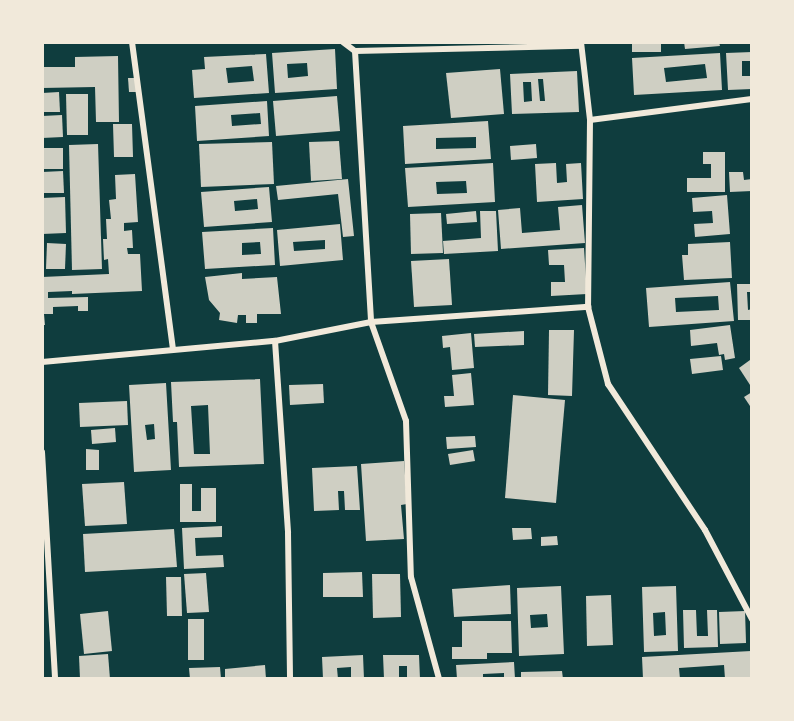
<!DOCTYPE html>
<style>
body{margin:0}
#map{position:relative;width:794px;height:721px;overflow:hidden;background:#0f3d3e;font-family:"Roboto Condensed",sans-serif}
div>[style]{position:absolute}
.building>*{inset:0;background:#cfcfc3}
.minor>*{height:6px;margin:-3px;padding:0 3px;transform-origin:3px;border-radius:3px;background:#f1e9da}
span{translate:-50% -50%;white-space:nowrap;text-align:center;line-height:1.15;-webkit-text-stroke:6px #f1e9da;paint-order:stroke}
.frame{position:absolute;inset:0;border:44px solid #f1e9da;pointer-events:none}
</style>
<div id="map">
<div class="building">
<div style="clip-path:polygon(632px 42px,661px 42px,661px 52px,632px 52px)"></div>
<div style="clip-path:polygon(684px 42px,719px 42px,720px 46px,685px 49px)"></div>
<div style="clip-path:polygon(evenodd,335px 49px,337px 89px,275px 93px,272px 53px,335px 49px,307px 63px,308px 76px,288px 78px,287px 64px,307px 63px)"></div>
<div style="clip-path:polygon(752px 52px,752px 61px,742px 61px,742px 76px,752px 76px,752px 89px,728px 90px,726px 53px)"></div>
<div style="clip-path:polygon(evenodd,720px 53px,722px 90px,634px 95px,632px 58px,720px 53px,705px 64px,707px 78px,666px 82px,664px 68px,705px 64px)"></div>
<div style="clip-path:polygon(evenodd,266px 54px,269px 93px,194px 98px,192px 70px,205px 69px,204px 57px,266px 54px,252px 66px,254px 81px,228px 83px,226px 68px,252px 66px)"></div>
<div style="clip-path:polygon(118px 56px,119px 122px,96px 122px,95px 87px,42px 88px,42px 67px,75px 67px,75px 57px)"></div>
<div style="clip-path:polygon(500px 69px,504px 114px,451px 118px,446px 73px)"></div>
<div style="clip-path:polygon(evenodd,577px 71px,579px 112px,512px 114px,510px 74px,577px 71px,538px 79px,543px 79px,545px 101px,540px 101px,538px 79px,577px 71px,523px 82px,531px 82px,532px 101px,524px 102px,523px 82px)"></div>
<div style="clip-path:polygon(128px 78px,136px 78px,137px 92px,129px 92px)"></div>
<div style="clip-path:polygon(59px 92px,60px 112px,42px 112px,42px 93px)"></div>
<div style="clip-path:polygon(66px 94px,88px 94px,88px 135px,67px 135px)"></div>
<div style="clip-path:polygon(337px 96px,340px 131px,276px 136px,273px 101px)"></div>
<div style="clip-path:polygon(evenodd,267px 101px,269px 136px,197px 141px,195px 106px,267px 101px,260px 113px,261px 124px,232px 126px,231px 115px,260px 113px)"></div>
<div style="clip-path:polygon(62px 115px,63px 137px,42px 138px,42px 116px)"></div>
<div style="clip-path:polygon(evenodd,488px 121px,491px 159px,405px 164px,403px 126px,488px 121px,476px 137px,476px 148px,436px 149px,436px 138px,476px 137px)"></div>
<div style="clip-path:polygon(113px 124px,132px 124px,133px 157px,114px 157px)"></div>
<div style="clip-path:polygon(339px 141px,342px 179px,311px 181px,309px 142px)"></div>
<div style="clip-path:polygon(272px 142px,274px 184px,201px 187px,199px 144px)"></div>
<div style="clip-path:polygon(98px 144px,102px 269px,72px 270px,69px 145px)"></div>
<div style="clip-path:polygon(536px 144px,537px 158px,511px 160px,510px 146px)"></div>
<div style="clip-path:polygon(42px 148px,63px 148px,63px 169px,42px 169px)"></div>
<div style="clip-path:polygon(703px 152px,725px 152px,725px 192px,687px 192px,687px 178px,711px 178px,711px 164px,703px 164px)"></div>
<div style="clip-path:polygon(evenodd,493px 163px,495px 202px,408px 207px,405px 168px,493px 163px,466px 181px,467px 193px,437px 194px,436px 182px,466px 181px)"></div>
<div style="clip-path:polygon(556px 163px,557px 183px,567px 182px,566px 164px,581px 163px,583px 199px,537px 202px,535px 164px)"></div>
<div style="clip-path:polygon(63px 171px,64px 193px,42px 193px,42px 172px)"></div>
<div style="clip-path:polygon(729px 172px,743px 172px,744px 180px,752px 179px,752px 191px,730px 192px)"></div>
<div style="clip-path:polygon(135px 174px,138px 222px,124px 223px,124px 231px,132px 230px,133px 248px,127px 248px,128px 254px,140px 254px,142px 291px,72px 294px,72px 291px,48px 292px,48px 298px,88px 297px,88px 311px,78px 311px,78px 306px,53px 307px,53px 314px,44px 314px,45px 325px,42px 325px,42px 277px,109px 274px,108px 259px,104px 260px,103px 239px,107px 239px,106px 219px,111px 219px,109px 200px,116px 199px,115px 175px)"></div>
<div style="clip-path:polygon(348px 179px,354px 236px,343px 237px,338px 194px,278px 200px,276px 186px)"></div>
<div style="clip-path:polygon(evenodd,269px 187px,272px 222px,204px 227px,201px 192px,269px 187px,257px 199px,258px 209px,235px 211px,234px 201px,257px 199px)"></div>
<div style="clip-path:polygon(727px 195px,730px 234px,695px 237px,694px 224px,713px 223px,712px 211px,693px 212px,692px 198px)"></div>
<div style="clip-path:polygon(65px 197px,66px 233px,42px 234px,42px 198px)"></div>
<div style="clip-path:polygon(582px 205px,585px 243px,501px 249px,498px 210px,520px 208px,522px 233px,560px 230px,558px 207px)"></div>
<div style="clip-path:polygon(476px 211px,477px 222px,447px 224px,446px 214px)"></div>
<div style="clip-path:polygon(480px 211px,496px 211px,498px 251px,444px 254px,443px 241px,481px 238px)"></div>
<div style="clip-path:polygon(441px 213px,443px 253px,411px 254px,410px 214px)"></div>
<div style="clip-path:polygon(evenodd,340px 224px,343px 260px,280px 266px,277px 230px,340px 224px,325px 240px,325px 249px,294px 251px,293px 242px,325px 240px)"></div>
<div style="clip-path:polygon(evenodd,273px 228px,275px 265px,205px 269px,202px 232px,273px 228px,260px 242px,261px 254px,242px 255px,242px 243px,260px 242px)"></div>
<div style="clip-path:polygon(730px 242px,732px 278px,684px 280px,682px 255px,688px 255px,688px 244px)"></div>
<div style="clip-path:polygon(47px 243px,66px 244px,65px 269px,46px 269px)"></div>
<div style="clip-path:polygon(584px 248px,587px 294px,551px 296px,551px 282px,565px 282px,564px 265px,549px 265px,548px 250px)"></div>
<div style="clip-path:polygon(449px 259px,452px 305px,414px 307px,411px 261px)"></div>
<div style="clip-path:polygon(242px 273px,242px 279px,277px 277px,281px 314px,257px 314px,257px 323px,246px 323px,246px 315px,238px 315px,237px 323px,219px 320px,220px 313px,209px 300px,205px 277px)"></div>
<div style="clip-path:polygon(evenodd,730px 282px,734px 321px,649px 327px,646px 288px,730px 282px,718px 296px,719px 310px,676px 312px,675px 298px,718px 296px)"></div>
<div style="clip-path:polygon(737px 284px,752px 284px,752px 292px,747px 292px,748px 310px,752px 309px,752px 320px,738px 320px)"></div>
<div style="clip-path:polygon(730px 325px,735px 358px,725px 360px,724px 354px,719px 355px,717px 343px,691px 346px,690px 330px)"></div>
<div style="clip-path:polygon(549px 330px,574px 330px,572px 396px,548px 395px)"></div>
<div style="clip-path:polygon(524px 331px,524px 345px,475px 347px,474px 334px)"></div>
<div style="clip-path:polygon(471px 333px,474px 368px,452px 370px,450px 347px,443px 348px,442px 336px)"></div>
<div style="clip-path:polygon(721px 356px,723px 370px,692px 374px,690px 359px)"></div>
<div style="clip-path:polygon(750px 360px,752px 363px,752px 388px,739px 368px)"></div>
<div style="clip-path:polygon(471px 373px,474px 405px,445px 407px,444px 396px,454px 396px,452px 375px)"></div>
<div style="clip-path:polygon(evenodd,260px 379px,264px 464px,179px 467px,177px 422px,173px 422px,171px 382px,260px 379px,208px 405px,210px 454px,194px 454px,191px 406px,208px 405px)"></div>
<div style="clip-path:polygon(evenodd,166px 383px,171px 470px,134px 472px,129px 385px,166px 383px,154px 424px,155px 439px,147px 440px,145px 425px,154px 424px)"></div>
<div style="clip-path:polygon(323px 384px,324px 403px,290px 405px,289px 385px)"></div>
<div style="clip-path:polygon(752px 392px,752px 404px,750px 406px,744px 397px)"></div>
<div style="clip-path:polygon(513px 395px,565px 400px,556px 503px,505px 498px)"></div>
<div style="clip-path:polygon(127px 401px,128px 425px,80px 427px,79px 403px)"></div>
<div style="clip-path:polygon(115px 428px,116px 442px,92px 444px,91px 430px)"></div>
<div style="clip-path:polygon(475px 436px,476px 447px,447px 449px,446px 437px)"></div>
<div style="clip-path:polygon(86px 449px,99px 450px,99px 470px,86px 470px)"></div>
<div style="clip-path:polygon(473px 450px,475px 461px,450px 465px,448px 454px)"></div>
<div style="clip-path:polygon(404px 461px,407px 504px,401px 505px,404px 539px,366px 541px,361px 464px)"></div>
<div style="clip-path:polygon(357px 466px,360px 510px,345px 510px,344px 491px,338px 491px,339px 510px,314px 511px,312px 468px)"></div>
<div style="clip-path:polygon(124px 482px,127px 524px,85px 526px,82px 484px)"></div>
<div style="clip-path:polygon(180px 484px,192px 484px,192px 511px,201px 511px,201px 488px,216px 488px,216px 522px,180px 522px)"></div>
<div style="clip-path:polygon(222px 526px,222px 537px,195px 538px,196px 556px,223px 555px,224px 567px,184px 569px,182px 528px)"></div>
<div style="clip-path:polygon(512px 528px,531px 528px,532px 539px,513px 540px)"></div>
<div style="clip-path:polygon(174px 529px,177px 567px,85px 572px,83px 534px)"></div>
<div style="clip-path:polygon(557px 536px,558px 545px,541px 546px,541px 537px)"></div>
<div style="clip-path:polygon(362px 572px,363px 597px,323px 597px,323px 573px)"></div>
<div style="clip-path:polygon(206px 573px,209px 612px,187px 613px,184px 574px)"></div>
<div style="clip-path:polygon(372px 574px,400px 574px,401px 617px,373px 618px)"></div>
<div style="clip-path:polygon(166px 577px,181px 577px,182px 616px,167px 616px)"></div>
<div style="clip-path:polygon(510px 585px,511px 614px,454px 617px,452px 589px)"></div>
<div style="clip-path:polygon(evenodd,561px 586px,564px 654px,519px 656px,517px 588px,561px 586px,547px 614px,548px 627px,531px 628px,530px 615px,547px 614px)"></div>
<div style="clip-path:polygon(evenodd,676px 586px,678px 651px,644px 652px,642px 587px,676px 586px,665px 612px,666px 635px,654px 636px,653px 613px,665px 612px)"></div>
<div style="clip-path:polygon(611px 595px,613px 645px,587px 646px,586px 596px)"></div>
<div style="clip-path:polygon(683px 610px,696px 610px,697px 636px,708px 636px,707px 610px,717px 610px,718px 647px,684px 648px)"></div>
<div style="clip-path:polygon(108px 611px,112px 651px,84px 654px,80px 614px)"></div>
<div style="clip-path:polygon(745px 611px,746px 643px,720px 644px,719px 612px)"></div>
<div style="clip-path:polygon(188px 619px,204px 619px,204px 660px,188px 660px)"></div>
<div style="clip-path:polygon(462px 621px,511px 621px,512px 653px,487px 653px,487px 659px,452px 659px,452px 647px,462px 647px)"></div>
<div style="clip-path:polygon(751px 651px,752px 679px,725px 679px,724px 665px,679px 668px,680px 679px,643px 679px,642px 657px)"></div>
<div style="clip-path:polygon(108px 654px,110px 679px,80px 679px,79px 656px)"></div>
<div style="clip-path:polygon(363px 655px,364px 679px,351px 679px,351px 667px,337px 668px,338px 679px,323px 679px,322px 657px)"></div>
<div style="clip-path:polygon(383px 655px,419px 655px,420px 679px,407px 679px,407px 666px,399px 666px,399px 679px,384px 679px)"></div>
<div style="clip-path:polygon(514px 662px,515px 679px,504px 679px,504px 673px,483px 674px,483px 679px,457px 679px,456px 665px)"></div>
<div style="clip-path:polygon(265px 665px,266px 679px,225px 679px,225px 669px)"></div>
<div style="clip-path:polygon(220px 667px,221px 679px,190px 679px,189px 668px)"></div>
<div style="clip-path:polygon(562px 671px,563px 679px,521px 679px,521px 672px)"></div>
</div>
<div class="minor">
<div style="left:132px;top:42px;width:310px;rotate:82.4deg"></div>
<div style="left:343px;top:42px;width:15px;rotate:37deg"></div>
<div style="left:355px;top:51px;width:226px;rotate:-1.3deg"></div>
<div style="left:581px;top:42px;width:79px;rotate:83.4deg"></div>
<div style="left:590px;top:120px;width:187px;rotate:90.6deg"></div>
<div style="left:588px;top:307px;width:80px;rotate:75.4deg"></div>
<div style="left:608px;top:384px;width:175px;rotate:56.4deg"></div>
<div style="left:705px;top:530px;width:101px;rotate:62.2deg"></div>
<div style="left:355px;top:51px;width:271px;rotate:86.6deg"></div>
<div style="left:371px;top:322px;width:105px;rotate:70.5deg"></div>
<div style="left:406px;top:421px;width:156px;rotate:88.2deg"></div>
<div style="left:411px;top:577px;width:106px;rotate:74.6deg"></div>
<div style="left:590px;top:120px;width:163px;rotate:-7.4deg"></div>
<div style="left:275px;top:341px;width:192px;rotate:86.1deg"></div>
<div style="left:288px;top:533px;width:146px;rotate:89.2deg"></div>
<div style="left:42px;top:362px;width:234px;rotate:-5.2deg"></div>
<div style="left:275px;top:341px;width:98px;rotate:-11.2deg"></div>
<div style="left:371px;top:322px;width:218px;rotate:-4deg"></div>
<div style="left:42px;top:452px;width:227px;rotate:86.7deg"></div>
</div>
<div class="frame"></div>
</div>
